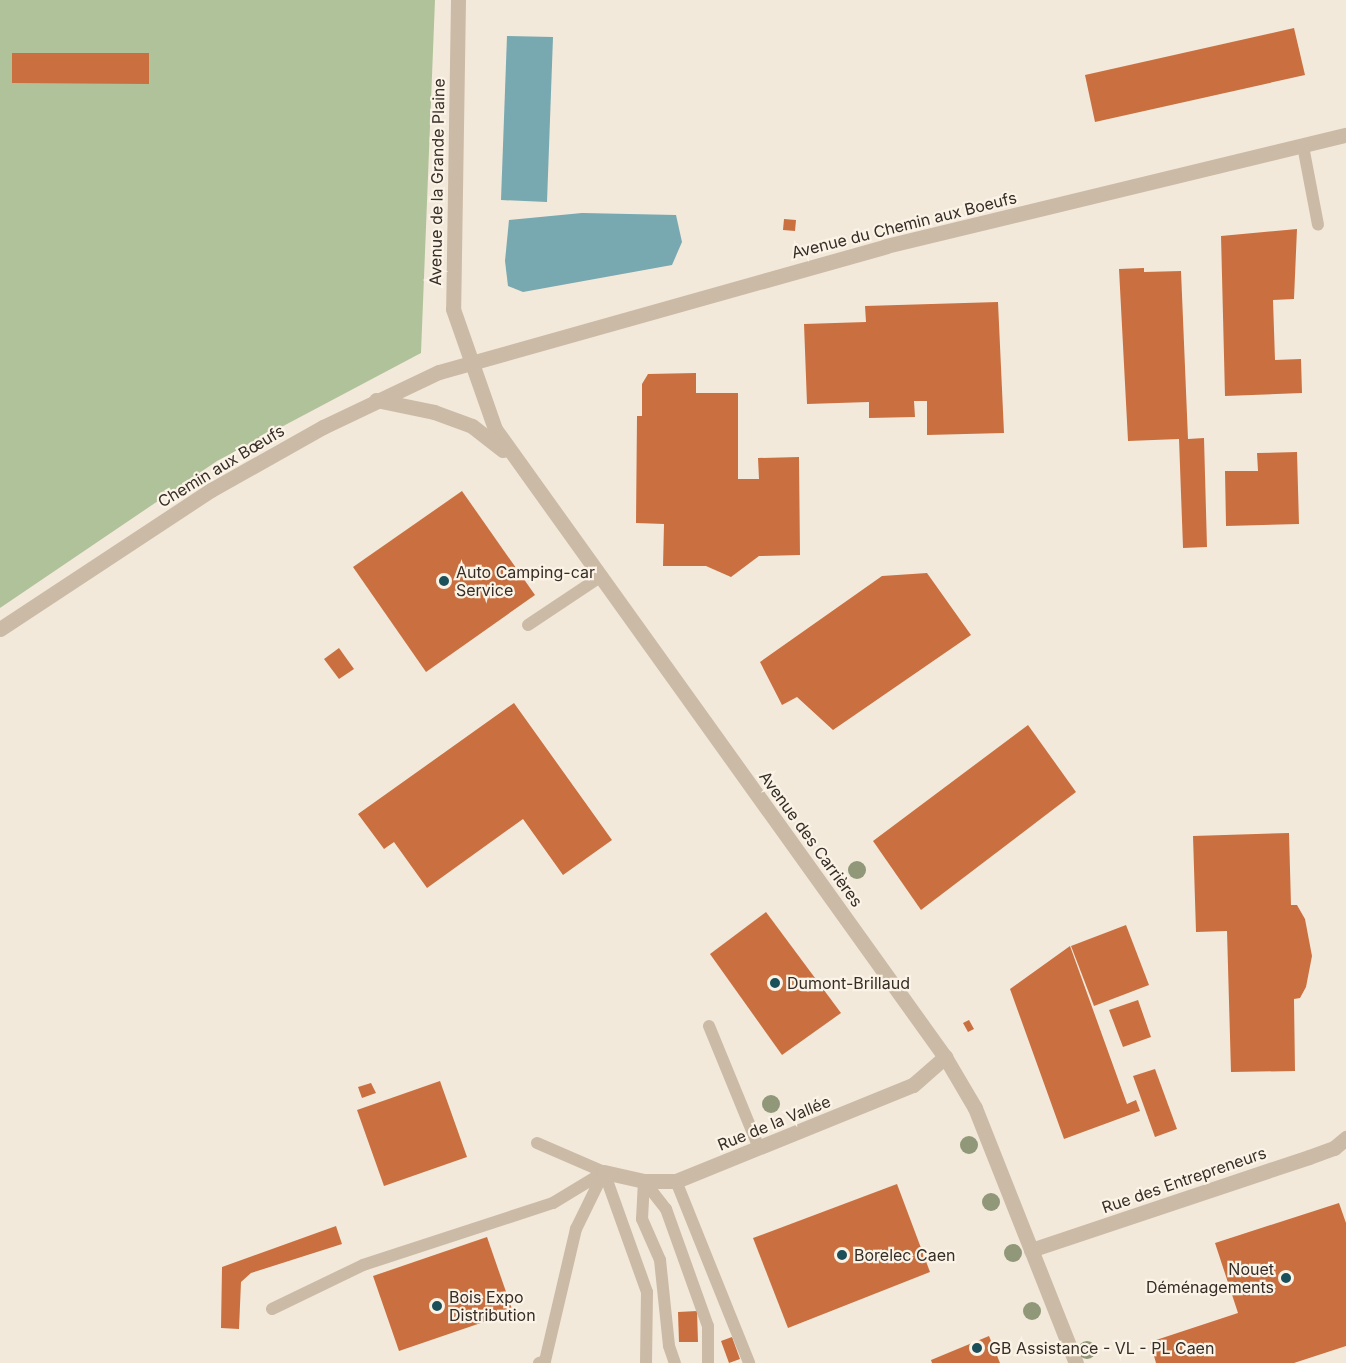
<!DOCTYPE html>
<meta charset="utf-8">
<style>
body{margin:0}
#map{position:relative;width:1346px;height:1363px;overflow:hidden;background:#f2e9da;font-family:Inter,sans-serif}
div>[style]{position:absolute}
.green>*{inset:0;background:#b0c299}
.water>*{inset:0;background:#78a8b0}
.building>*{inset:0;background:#ca7040}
.service>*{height:12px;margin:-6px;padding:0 6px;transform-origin:6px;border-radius:6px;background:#cbbaa5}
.minor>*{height:15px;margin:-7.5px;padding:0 7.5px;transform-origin:7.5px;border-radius:7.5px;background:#cbbaa5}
.trees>*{width:18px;height:18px;margin:-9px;border-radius:50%;background:#919879}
.dots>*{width:16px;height:16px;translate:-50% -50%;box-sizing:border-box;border:3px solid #faf3e6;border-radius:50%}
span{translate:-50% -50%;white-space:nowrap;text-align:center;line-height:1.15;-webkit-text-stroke:4.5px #faf3e6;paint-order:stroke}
.street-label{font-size:16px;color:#362d27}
.poi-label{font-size:16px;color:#362d27}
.left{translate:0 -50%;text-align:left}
.right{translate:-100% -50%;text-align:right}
</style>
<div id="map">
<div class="green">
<div style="clip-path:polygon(0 0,435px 0,421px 353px,217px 461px,0 608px)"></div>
</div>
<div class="water">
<div style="clip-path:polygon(507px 36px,553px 37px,547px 202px,501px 200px)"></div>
<div style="clip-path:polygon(582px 213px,676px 215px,682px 242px,672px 265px,523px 292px,508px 286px,505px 261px,509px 220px)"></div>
</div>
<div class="building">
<div style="clip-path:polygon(1294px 28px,1305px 75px,1095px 122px,1085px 75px)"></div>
<div style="clip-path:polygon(12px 53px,149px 53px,149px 84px,12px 83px)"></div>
<div style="clip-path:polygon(784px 219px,796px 220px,795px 231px,783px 230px)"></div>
<div style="clip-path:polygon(1297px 229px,1294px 299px,1273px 300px,1275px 360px,1301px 359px,1302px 393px,1225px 396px,1221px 236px)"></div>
<div style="clip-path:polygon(1144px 268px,1144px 272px,1181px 271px,1188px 439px,1204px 438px,1207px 547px,1183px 548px,1179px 439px,1128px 441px,1119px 269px)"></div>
<div style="clip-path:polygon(998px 302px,1004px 433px,927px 435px,927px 401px,914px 401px,915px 417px,869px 418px,869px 402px,807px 404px,804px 324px,866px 322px,865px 306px)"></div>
<div style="clip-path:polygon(696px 373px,696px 393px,738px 393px,738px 479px,759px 479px,758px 458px,799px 457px,800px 555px,759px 556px,731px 577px,706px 566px,663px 566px,664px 524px,636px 523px,637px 416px,642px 416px,642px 384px,648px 374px)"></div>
<div style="clip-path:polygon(1297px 452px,1299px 524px,1226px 526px,1225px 471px,1258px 471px,1257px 453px)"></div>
<div style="clip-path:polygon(462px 491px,535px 595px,426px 672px,353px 567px)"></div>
<div style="clip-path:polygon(927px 573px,971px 635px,833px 730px,797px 697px,782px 705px,760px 662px,882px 576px)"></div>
<div style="clip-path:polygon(339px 648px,354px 669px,339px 679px,324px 659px)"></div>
<div style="clip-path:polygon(514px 703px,612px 840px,563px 875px,523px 819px,427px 888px,394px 842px,384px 849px,358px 814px)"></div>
<div style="clip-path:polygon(1028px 725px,1076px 792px,921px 910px,873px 841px)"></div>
<div style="clip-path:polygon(1289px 833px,1291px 905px,1297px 905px,1305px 919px,1312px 956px,1306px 987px,1300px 998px,1294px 999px,1295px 1071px,1231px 1072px,1227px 931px,1196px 932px,1193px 836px)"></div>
<div style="clip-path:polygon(766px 912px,841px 1013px,782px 1055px,710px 954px)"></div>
<div style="clip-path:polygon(1126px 925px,1149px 985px,1094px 1006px,1071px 946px)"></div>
<div style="clip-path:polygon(1070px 946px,1127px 1104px,1136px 1100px,1140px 1111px,1064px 1139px,1010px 989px)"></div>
<div style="clip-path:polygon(1138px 1000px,1151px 1037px,1123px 1047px,1109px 1010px)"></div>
<div style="clip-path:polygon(969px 1020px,974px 1029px,968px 1032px,963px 1023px)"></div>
<div style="clip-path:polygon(1155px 1069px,1177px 1129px,1155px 1137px,1133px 1076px)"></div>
<div style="clip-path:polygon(440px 1081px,467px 1157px,384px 1186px,357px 1110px)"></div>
<div style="clip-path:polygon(371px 1083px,376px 1093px,362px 1098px,358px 1087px)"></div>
<div style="clip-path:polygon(897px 1184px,930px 1272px,788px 1328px,753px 1238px)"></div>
<div style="clip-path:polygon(1339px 1203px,1346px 1223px,1346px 1346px,1294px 1363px,1156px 1363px,1150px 1342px,1238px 1313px,1215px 1243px)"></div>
<div style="clip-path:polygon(336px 1226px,342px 1244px,251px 1273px,241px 1282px,239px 1329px,221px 1328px,222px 1267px)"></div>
<div style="clip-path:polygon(487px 1237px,513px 1312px,399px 1351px,373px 1276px)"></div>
<div style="clip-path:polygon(697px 1311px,698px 1342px,679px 1342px,678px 1312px)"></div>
<div style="clip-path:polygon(989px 1336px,1000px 1363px,932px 1363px,931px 1360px)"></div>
<div style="clip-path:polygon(732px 1337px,740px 1359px,729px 1363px,721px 1341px)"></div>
</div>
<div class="service">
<div style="left:1303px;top:146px;width:80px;rotate:79.2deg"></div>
<div style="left:528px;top:625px;width:87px;rotate:-33.7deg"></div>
<div style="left:709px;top:1026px;width:132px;rotate:67.7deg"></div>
<div style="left:537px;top:1143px;width:73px;rotate:23.4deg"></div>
<div style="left:604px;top:1172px;width:127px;rotate:70.3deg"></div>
<div style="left:647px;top:1292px;width:71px;rotate:90.8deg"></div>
<div style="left:644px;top:1181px;width:36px;rotate:52deg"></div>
<div style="left:666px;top:1209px;width:124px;rotate:70.3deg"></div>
<div style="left:708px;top:1326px;width:37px;rotate:90deg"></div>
<div style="left:644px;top:1181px;width:38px;rotate:93deg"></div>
<div style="left:642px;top:1219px;width:45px;rotate:66.3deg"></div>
<div style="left:660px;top:1260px;width:86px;rotate:84deg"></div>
<div style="left:669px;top:1346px;width:18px;rotate:71deg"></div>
<div style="left:676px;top:1181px;width:196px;rotate:68.1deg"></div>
<div style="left:272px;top:1309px;width:101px;rotate:-25.8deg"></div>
<div style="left:363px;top:1265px;width:200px;rotate:-18.1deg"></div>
<div style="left:553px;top:1203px;width:60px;rotate:-31.3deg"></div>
<div style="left:539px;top:1363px;width:6px;rotate:-18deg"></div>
<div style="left:545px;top:1361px;width:136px;rotate:-76.8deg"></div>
<div style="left:576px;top:1229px;width:61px;rotate:-63.9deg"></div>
</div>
<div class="minor">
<div style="left:458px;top:0;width:309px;rotate:90.9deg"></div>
<div style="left:453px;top:309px;width:127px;rotate:70.7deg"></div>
<div style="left:495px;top:429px;width:773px;rotate:54.38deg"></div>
<div style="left:945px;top:1057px;width:59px;rotate:59.5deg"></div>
<div style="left:975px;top:1108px;width:274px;rotate:68.4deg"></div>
<div style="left:376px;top:400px;width:59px;rotate:11.7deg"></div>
<div style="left:434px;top:412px;width:40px;rotate:20.2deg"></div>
<div style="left:472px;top:426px;width:39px;rotate:38deg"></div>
<div style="left:0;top:629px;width:253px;rotate:-33.4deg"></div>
<div style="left:211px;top:490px;width:129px;rotate:-29.4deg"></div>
<div style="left:323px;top:427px;width:128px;rotate:-25.4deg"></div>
<div style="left:439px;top:372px;width:464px;rotate:-15.7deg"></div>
<div style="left:886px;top:246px;width:473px;rotate:-13.6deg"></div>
<div style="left:604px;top:1172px;width:41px;rotate:12.7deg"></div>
<div style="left:644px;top:1181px;width:32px"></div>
<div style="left:676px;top:1181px;width:256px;rotate:-22.1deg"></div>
<div style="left:913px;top:1085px;width:43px;rotate:-41.2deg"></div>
<div style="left:1031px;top:1250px;width:293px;rotate:-18.5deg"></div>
<div style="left:1309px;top:1157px;width:27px;rotate:-20deg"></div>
<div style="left:1334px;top:1148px;width:16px;rotate:-40deg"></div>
</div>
<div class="trees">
<div style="left:857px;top:870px"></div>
<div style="left:771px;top:1104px"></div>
<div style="left:969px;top:1145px"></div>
<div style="left:991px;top:1202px"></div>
<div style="left:1013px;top:1253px"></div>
<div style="left:1032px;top:1311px"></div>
<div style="left:1087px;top:1350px"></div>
</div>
<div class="dots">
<div style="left:444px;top:581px;background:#1b4f59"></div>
<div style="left:775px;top:983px;background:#1b4f59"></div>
<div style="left:842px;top:1255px;background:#1b4f59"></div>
<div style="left:1286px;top:1278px;background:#1b4f59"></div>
<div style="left:437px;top:1306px;background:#1b4f59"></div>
<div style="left:977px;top:1348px;background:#1b4f59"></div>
</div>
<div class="street-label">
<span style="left:437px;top:182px;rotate:-89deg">Avenue de la Grande Plaine</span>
<span style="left:904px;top:225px;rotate:-14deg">Avenue du Chemin aux Boeufs</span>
<span style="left:221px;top:466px;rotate:-31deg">Chemin aux Bœufs</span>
<span style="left:811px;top:839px;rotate:54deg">Avenue des Carrières</span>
<span style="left:774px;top:1123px;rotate:-22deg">Rue de la Vallée</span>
<span style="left:1184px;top:1180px;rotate:-19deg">Rue des Entrepreneurs</span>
</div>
<div class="poi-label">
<span class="left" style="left:456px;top:581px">Auto Camping-car<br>Service</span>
<span class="left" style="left:787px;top:983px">Dumont-Brillaud</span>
<span class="left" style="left:854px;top:1255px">Borelec Caen</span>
<span class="right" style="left:1274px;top:1278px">Nouet<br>Déménagements</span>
<span class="left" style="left:449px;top:1306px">Bois Expo<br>Distribution</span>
<span class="left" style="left:989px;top:1348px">GB Assistance - VL - PL Caen</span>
</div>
</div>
